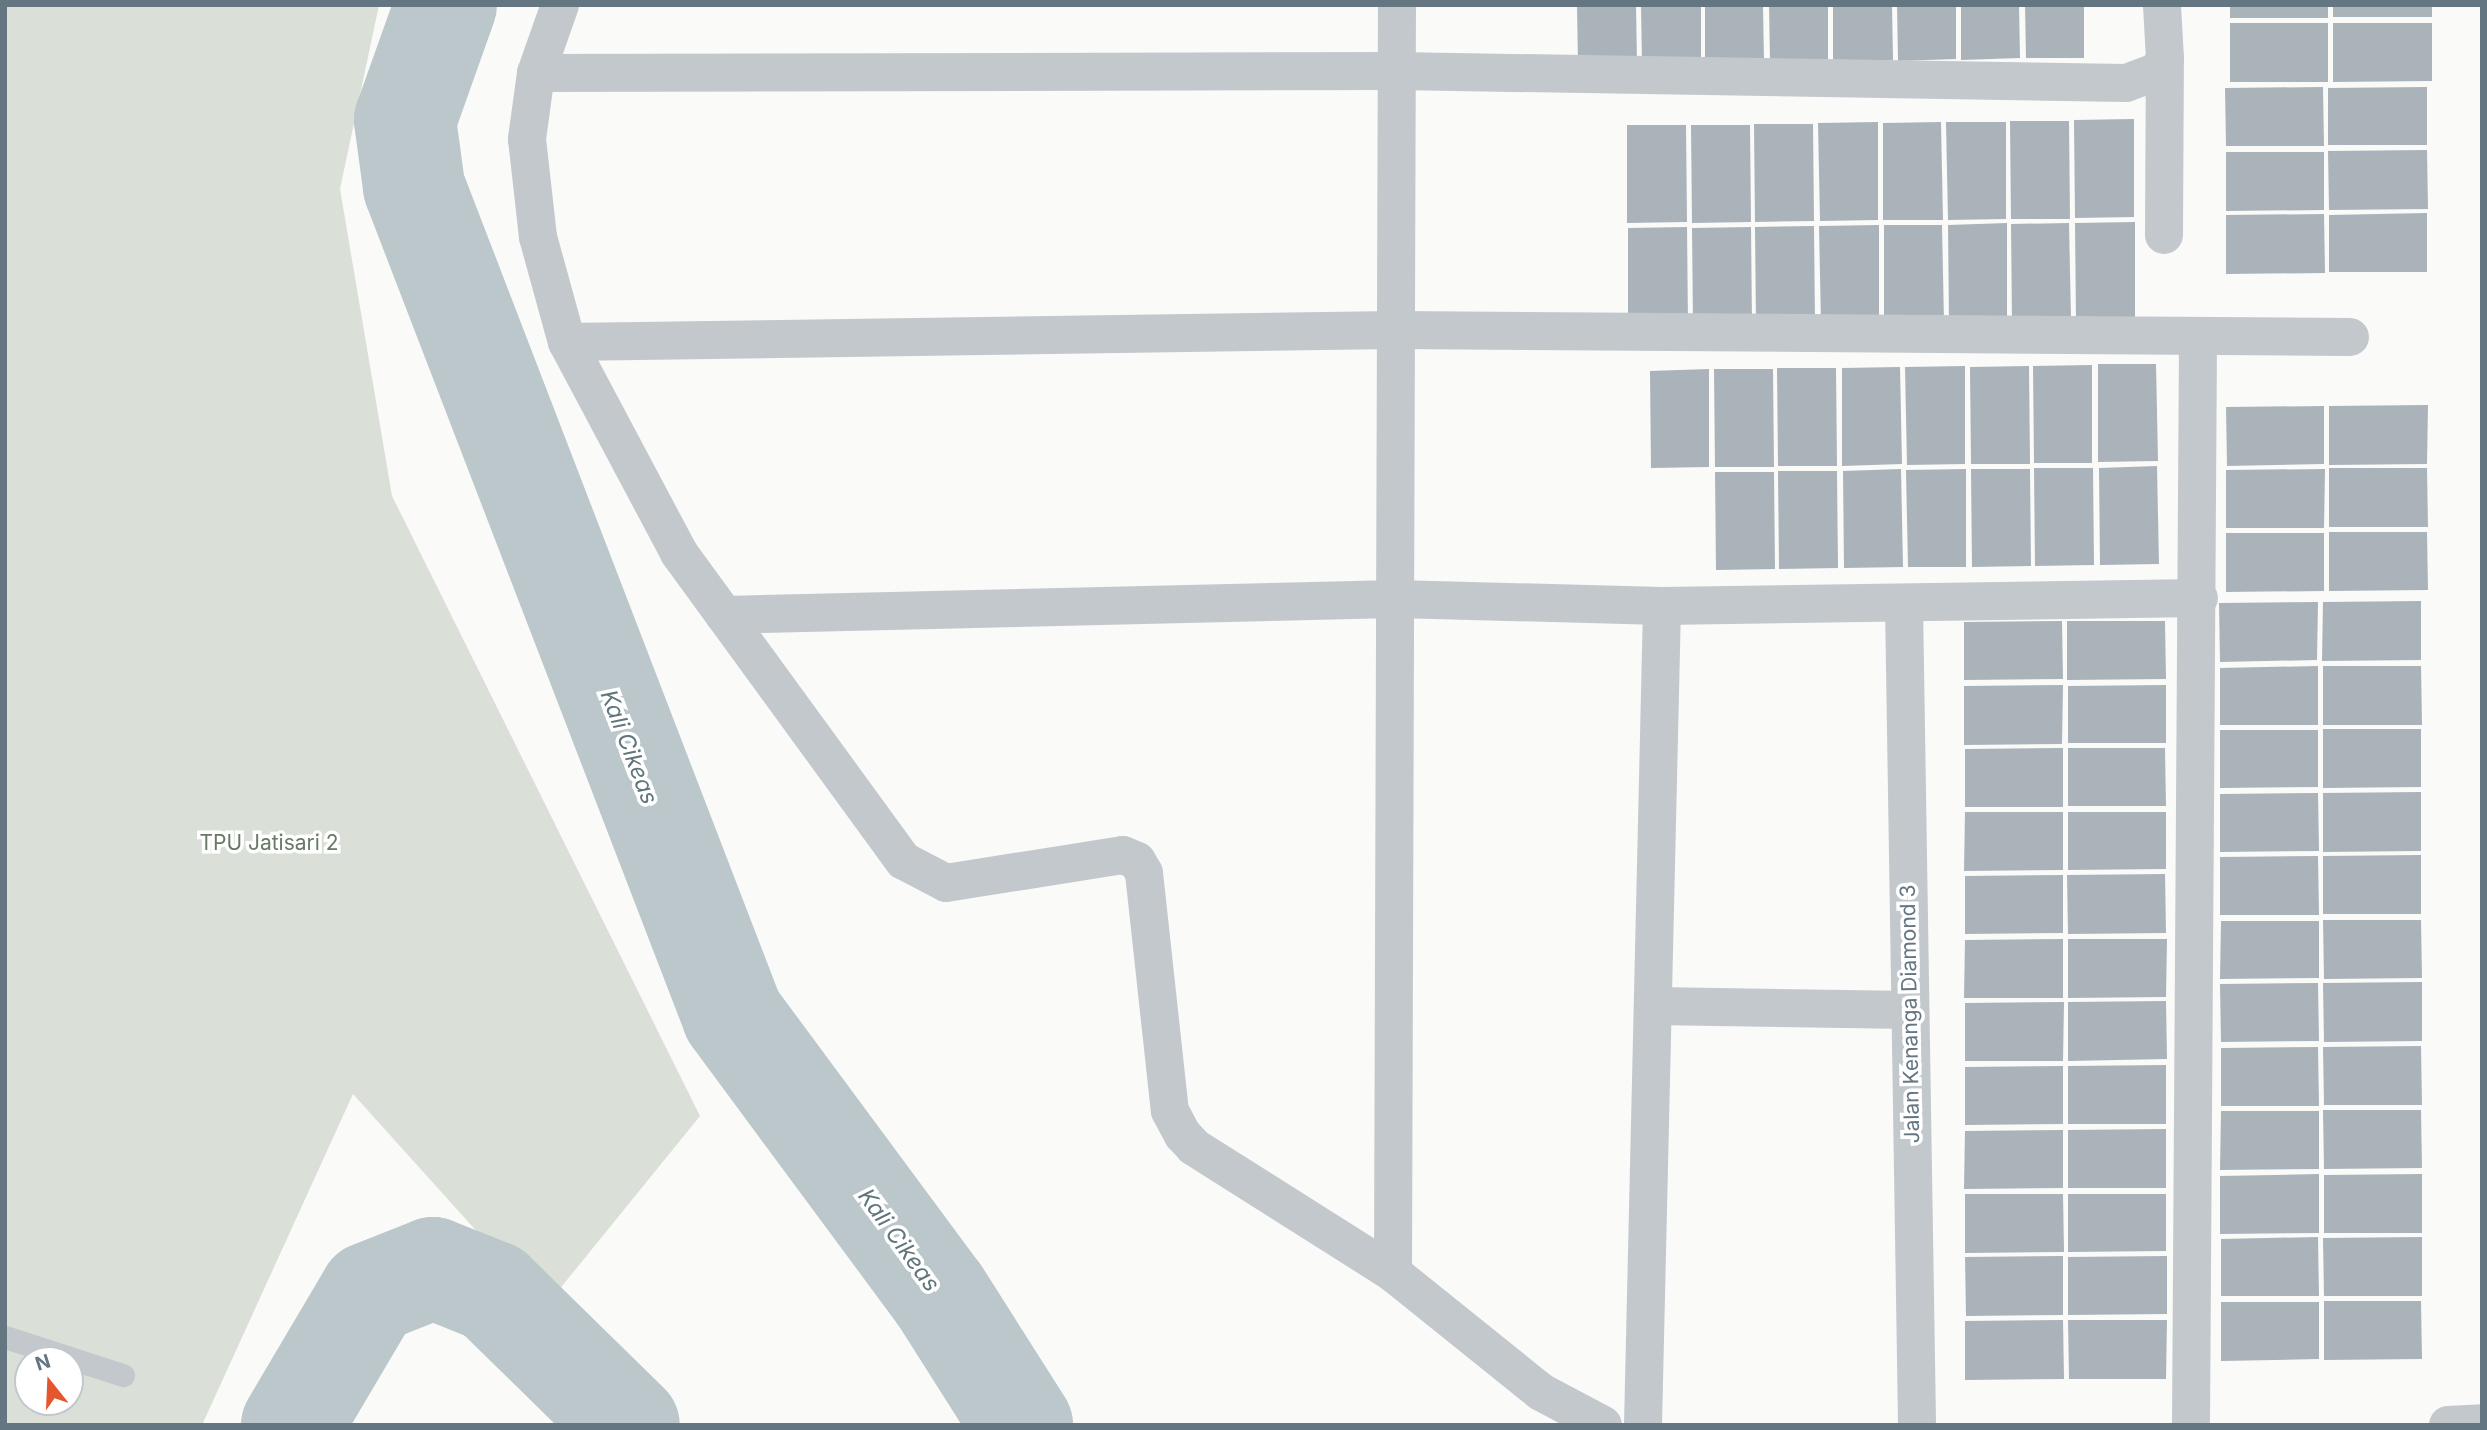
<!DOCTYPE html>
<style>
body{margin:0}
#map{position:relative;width:2487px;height:1430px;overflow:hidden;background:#fafaf8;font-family:Inter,sans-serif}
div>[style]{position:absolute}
.green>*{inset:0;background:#dadfd7}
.river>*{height:102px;margin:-51px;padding:0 51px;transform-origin:51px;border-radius:51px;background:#bbc7cb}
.building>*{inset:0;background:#aab3b9}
.lane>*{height:23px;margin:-11.5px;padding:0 11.5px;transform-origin:11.5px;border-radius:11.5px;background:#c3c8cc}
.street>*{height:38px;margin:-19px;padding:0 19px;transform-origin:19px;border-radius:19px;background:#c3c8cc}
span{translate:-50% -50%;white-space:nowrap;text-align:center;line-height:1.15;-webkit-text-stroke:7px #fff;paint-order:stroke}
.park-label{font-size:21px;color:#687a64}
.street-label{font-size:21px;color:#657683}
.water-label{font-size:23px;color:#60757c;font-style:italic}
.frame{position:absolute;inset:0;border:7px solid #657683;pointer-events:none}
.north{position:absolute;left:14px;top:1346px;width:70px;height:70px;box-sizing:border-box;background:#fff;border:2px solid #c1c8cd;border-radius:50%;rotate:342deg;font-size:19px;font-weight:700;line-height:28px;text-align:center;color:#657683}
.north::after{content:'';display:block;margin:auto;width:24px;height:32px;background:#e4572e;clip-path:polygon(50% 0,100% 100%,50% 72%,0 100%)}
</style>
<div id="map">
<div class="green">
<div style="clip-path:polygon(evenodd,5px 5px,379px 5px,340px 189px,392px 496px,700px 1116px,545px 1307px,353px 1094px,202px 1425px,5px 1425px,5px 5px,28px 1360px,70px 1360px,70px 1402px,28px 1402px,28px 1360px)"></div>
</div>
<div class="river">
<div style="left:446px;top:5px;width:122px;rotate:109.6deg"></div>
<div style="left:405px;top:120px;width:68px;rotate:82.3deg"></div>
<div style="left:414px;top:187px;width:888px;rotate:68.95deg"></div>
<div style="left:733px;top:1016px;width:346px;rotate:53.5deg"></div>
<div style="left:939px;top:1294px;width:155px;rotate:57.6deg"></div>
<div style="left:292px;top:1425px;width:153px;rotate:-59.4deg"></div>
<div style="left:370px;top:1293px;width:68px;rotate:-21.6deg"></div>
<div style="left:433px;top:1268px;width:65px;rotate:21.8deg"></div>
<div style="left:493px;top:1292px;width:190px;rotate:44.4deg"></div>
</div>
<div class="building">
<div style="clip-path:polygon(1577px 5px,1636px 5px,1637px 63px,1578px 64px)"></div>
<div style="clip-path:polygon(1641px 5px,1701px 5px,1701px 63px,1642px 64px)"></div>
<div style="clip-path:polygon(1705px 5px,1763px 5px,1764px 62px,1705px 63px)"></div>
<div style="clip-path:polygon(1769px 5px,1828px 5px,1828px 61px,1770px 61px)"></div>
<div style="clip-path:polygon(1833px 5px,1892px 5px,1893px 60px,1833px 61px)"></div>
<div style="clip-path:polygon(1897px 5px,1956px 5px,1956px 59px,1898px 61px)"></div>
<div style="clip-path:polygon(1961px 5px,2019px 5px,2020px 58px,1961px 60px)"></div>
<div style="clip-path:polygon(2025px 5px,2084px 5px,2084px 58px,2026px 58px)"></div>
<div style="clip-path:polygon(2230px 5px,2328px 5px,2328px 18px,2230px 18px)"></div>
<div style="clip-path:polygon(2333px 5px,2432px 5px,2432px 17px,2333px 17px)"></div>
<div style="clip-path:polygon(2230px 23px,2328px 23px,2328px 82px,2230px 82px)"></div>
<div style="clip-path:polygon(2333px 23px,2432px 23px,2432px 81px,2333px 82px)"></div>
<div style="clip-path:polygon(2323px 87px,2324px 146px,2226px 146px,2225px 88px)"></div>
<div style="clip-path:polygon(2427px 87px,2427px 145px,2328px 145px,2328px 88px)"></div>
<div style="clip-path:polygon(2134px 119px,2134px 217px,2075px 218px,2074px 120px)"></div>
<div style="clip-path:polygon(2010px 121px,2069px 121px,2070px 219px,2011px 219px)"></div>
<div style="clip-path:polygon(1878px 122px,1878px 220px,1820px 221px,1818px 123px)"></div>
<div style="clip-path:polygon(1941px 122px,1943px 220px,1883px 220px,1883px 123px)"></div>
<div style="clip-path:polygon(1946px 122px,2006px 122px,2006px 219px,1948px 220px)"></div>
<div style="clip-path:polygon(1754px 124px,1813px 124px,1814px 221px,1755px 222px)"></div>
<div style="clip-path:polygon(1627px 125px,1686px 125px,1687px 222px,1627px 223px)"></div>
<div style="clip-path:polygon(1691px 125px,1750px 125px,1751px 222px,1692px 223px)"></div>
<div style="clip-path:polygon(2427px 150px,2428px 209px,2329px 210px,2328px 151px)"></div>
<div style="clip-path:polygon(2226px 152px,2324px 152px,2324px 210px,2226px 211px)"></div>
<div style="clip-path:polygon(2427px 213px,2427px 272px,2329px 272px,2329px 215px)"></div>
<div style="clip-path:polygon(2324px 214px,2325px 273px,2226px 274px,2226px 215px)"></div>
<div style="clip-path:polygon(2135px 222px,2135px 320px,2076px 320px,2075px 223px)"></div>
<div style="clip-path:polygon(2007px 223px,2007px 321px,1949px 323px,1948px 225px)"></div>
<div style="clip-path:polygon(2069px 223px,2071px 320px,2012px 322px,2011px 224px)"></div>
<div style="clip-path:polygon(1879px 225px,1879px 323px,1821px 323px,1819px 226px)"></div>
<div style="clip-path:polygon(1884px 225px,1942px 225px,1944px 322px,1884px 323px)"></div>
<div style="clip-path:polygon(1814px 226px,1815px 324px,1756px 324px,1755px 227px)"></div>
<div style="clip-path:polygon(1687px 227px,1688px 325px,1628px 326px,1628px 228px)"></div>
<div style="clip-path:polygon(1751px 227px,1752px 325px,1693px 325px,1692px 228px)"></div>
<div style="clip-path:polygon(2098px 364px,2156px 364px,2158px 461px,2098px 462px)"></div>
<div style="clip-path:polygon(2092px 365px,2092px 463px,2034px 463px,2033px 366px)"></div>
<div style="clip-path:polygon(1965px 366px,1965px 464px,1907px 465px,1905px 367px)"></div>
<div style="clip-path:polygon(2029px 366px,2030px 464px,1971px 464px,1970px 367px)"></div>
<div style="clip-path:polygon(1900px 367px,1902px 464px,1842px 466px,1842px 368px)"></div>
<div style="clip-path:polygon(1777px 368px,1836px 368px,1837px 466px,1778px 466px)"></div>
<div style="clip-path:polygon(1709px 369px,1709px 467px,1651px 468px,1650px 371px)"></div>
<div style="clip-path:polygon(1714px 369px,1773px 369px,1774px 467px,1715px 467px)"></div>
<div style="clip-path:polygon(2428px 405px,2427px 464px,2329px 465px,2329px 406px)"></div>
<div style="clip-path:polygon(2324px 406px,2324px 464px,2227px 466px,2226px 407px)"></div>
<div style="clip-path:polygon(2157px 466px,2159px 564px,2100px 565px,2099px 468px)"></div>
<div style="clip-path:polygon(2034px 468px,2093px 468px,2094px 565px,2035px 566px)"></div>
<div style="clip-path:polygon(2329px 468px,2427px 468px,2428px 527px,2329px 527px)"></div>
<div style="clip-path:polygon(1901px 469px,1903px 567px,1844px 568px,1843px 471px)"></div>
<div style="clip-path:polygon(1966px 469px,1966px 567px,1908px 567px,1906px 470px)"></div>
<div style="clip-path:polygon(1971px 469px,2030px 469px,2031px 566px,1972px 567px)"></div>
<div style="clip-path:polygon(2325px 469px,2324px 528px,2226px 528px,2226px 470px)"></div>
<div style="clip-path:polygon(1778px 471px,1837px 471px,1838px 568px,1779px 569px)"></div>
<div style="clip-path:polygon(1715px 472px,1774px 472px,1775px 569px,1716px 570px)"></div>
<div style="clip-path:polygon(2329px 532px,2427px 532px,2428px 590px,2329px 591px)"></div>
<div style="clip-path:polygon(2226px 533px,2324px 533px,2324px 591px,2226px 592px)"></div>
<div style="clip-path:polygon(2421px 601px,2421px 660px,2322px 661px,2323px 602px)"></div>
<div style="clip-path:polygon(2318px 602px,2317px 660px,2220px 662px,2219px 603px)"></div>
<div style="clip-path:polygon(2062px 621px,2063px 679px,1964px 680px,1964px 622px)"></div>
<div style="clip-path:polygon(2067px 621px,2165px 621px,2166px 679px,2067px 680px)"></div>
<div style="clip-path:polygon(2318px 666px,2318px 725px,2220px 725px,2220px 668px)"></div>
<div style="clip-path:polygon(2323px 666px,2421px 666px,2422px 725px,2323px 725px)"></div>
<div style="clip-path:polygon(2063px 685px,2062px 744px,1964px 745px,1964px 686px)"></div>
<div style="clip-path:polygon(2166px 685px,2166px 743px,2068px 743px,2068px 686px)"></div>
<div style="clip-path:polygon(2323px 729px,2421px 729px,2421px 787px,2323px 788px)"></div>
<div style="clip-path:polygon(2220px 730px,2318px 730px,2318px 787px,2220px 788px)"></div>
<div style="clip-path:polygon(2063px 748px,2063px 807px,1965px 807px,1965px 749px)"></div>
<div style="clip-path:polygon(2068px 748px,2165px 748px,2166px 806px,2068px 806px)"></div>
<div style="clip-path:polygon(2421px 792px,2421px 851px,2323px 852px,2323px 793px)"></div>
<div style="clip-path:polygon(2318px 793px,2319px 851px,2220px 852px,2220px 794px)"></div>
<div style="clip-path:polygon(1965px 812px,2063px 812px,2063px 870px,1964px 871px)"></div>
<div style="clip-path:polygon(2068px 812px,2166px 812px,2166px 869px,2068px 870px)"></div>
<div style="clip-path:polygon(2421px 855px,2421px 914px,2323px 914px,2323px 856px)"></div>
<div style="clip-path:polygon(2318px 856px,2319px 915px,2220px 915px,2220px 857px)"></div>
<div style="clip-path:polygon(2165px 874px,2166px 933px,2068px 934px,2067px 875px)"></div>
<div style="clip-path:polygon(2063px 875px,2063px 933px,1965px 934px,1965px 876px)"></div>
<div style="clip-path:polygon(2323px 920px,2421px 920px,2422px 978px,2324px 979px)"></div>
<div style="clip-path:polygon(2221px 921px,2319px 921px,2319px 978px,2220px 979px)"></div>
<div style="clip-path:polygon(2063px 939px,2063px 998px,1964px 998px,1965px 940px)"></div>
<div style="clip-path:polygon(2068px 939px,2167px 939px,2166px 997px,2068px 998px)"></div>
<div style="clip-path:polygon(2422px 982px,2422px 1041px,2324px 1042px,2323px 983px)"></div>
<div style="clip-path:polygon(2318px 983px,2319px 1041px,2221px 1042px,2220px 984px)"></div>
<div style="clip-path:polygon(2166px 1001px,2167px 1059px,2068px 1061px,2068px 1002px)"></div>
<div style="clip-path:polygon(2064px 1002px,2063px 1061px,1965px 1061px,1965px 1003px)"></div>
<div style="clip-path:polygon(2421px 1046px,2422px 1105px,2324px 1105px,2323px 1047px)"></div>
<div style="clip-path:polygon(2318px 1047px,2319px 1106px,2221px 1106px,2221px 1048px)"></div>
<div style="clip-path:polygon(2166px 1065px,2166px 1124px,2068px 1124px,2068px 1066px)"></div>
<div style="clip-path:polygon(2063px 1066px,2063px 1124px,1965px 1125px,1965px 1067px)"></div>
<div style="clip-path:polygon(2323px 1110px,2421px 1110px,2422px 1168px,2324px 1169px)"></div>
<div style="clip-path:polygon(2221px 1111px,2319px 1111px,2319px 1169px,2220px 1170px)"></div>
<div style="clip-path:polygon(2166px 1129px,2166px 1188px,2068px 1188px,2068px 1130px)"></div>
<div style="clip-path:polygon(2063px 1130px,2063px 1188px,1964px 1189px,1965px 1131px)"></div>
<div style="clip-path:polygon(2319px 1174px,2319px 1233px,2220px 1234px,2220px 1176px)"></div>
<div style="clip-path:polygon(2422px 1174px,2422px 1233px,2324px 1233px,2324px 1175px)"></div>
<div style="clip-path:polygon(1965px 1194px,2063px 1194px,2064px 1252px,1965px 1253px)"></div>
<div style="clip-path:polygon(2068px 1194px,2166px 1194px,2166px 1251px,2068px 1252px)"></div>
<div style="clip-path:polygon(2318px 1237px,2319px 1296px,2221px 1296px,2221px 1239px)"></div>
<div style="clip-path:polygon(2422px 1237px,2422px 1296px,2324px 1296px,2323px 1238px)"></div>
<div style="clip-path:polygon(2063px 1256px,2063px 1315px,1966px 1316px,1965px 1257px)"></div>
<div style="clip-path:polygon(2167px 1256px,2167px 1314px,2068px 1315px,2068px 1257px)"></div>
<div style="clip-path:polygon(2324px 1301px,2421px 1301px,2422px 1359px,2324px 1360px)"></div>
<div style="clip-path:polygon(2221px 1302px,2319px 1302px,2319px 1359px,2221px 1361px)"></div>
<div style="clip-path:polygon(2063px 1320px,2064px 1379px,1965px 1380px,1965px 1321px)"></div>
<div style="clip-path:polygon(2068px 1320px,2167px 1320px,2166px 1379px,2069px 1379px)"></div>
</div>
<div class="lane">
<div style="left:5px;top:1337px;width:124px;rotate:17.9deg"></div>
</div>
<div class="street">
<div style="left:560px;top:5px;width:72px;rotate:109.4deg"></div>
<div style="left:536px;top:73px;width:67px;rotate:97.8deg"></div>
<div style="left:527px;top:139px;width:99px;rotate:83.6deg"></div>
<div style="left:538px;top:237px;width:109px;rotate:74.6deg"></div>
<div style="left:567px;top:342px;width:239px;rotate:62deg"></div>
<div style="left:679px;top:553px;width:381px;rotate:53.9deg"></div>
<div style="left:904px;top:861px;width:47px;rotate:27.6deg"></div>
<div style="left:946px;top:883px;width:179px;rotate:-9deg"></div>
<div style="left:1123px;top:855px;width:15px;rotate:23deg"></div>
<div style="left:1137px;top:861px;width:14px;rotate:60deg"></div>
<div style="left:1144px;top:873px;width:239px;rotate:83.8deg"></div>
<div style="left:1170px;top:1111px;width:27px;rotate:62deg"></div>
<div style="left:1183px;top:1135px;width:16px;rotate:47deg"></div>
<div style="left:1194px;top:1147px;width:236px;rotate:32.3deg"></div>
<div style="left:1393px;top:1273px;width:190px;rotate:38.8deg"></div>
<div style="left:1541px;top:1392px;width:70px;rotate:28deg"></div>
<div style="left:536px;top:73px;width:860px;rotate:-0.13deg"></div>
<div style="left:1396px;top:71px;width:730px;rotate:0.94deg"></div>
<div style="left:2126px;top:83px;width:33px;rotate:-20deg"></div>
<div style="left:2157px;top:72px;width:15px;rotate:-58deg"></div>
<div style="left:2165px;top:59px;width:54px;rotate:-93.2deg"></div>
<div style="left:2164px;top:235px;width:176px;rotate:-89.7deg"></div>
<div style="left:567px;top:342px;width:829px;rotate:-0.83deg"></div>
<div style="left:1396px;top:330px;width:954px;rotate:0.42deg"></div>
<div style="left:1904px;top:604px;width:821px;rotate:89.09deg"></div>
<div style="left:724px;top:615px;width:672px;rotate:-1.36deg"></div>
<div style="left:1396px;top:599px;width:266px;rotate:1.5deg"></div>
<div style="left:1662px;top:606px;width:537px;rotate:-0.85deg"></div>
<div style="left:1653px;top:1006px;width:257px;rotate:0.9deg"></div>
<div style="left:1393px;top:1273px;width:1268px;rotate:-89.82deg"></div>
<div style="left:1643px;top:1425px;width:819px;rotate:-88.67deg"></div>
<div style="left:2191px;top:1425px;width:1087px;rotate:-89.63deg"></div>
<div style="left:2448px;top:1425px;width:34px;rotate:-3deg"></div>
</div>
<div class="park-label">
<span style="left:269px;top:843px">TPU Jatisari 2</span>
</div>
<div class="street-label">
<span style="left:1910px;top:1014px;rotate:-91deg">Jalan Kenanga Diamond 3</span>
</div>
<div class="water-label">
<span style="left:629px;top:747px;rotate:69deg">Kali Cikeas</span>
<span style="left:899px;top:1240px;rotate:54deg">Kali Cikeas</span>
</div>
<div class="frame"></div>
<div class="north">N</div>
</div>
